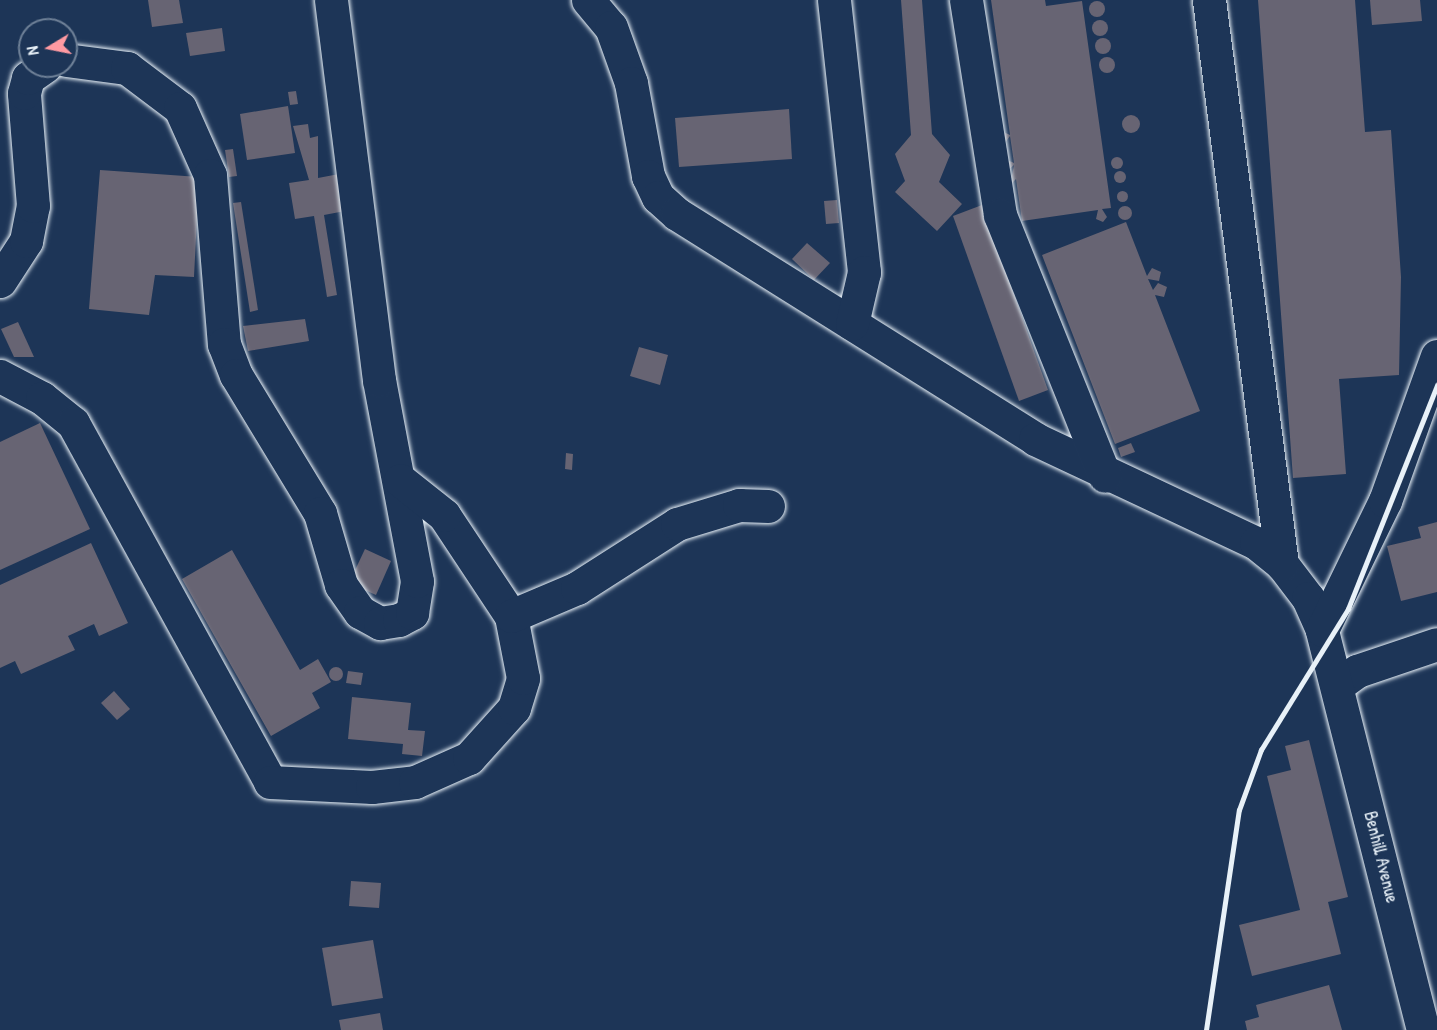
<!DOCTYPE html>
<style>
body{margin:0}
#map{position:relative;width:1437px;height:1030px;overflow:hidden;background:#1d3557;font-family:"Patrick Hand",sans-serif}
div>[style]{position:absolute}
.building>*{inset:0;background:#676473}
.round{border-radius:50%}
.roads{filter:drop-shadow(0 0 2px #e8f1f8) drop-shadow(0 0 2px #e8f1f8)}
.minor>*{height:33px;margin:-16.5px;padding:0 16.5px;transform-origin:16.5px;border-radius:16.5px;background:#1d3557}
.rail>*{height:4.5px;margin:-2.25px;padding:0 2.25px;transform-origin:2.25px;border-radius:2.25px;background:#e8f1f8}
span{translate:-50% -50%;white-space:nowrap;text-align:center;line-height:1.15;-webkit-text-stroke:6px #1d3557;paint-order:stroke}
.street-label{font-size:18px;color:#e8f1f8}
.north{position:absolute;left:18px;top:18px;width:60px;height:60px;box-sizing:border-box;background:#1d3557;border:2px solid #6e8097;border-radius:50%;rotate:260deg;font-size:16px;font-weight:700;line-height:24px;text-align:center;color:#e8f1f8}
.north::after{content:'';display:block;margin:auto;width:21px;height:27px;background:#ff9aa2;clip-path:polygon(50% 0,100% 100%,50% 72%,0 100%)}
</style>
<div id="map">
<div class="building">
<div style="clip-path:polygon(148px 0,179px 0,183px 23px,152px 27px)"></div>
<div style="clip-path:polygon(901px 0,922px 0,932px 134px,950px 155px,939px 182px,962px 204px,937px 231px,895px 192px,905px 181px,895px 154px,911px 135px)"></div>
<div style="clip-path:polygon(991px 0,1045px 0,1046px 6px,1082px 1px,1111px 208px,1102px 209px,1107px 217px,1103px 222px,1096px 219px,1098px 210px,1022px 221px,1016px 179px,1010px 185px,1014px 165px,1007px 171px,1005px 159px,1014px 163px,1010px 136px,1004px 144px,999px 130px,1010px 135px)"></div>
<div style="clip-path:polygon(1258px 0,1355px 0,1365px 132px,1391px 130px,1401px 277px,1399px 375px,1339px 379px,1346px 474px,1293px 478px)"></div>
<div style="clip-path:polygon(1370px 0,1420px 0,1422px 21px,1372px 25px)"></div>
<div class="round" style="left:1089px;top:1px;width:16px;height:16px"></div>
<div class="round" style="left:1092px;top:20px;width:16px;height:16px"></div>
<div style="clip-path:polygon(222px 28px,225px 51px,190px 56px,186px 33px)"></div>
<div class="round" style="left:1095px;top:38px;width:16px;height:16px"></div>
<div class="round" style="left:1099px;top:57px;width:16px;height:16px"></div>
<div style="clip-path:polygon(296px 91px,298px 104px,290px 105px,288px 92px)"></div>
<div style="clip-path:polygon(288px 106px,295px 153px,247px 160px,240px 114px)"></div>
<div style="clip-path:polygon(789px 109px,792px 159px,679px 167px,675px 118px)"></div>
<div class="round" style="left:1122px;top:115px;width:18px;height:18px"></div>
<div style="clip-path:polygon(308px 124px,310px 138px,318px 136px,318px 178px,339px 174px,345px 211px,324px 215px,337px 295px,327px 297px,314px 216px,295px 219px,289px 183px,309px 180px,293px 126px)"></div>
<div style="clip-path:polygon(233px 149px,237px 176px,229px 177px,225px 150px)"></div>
<div class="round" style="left:1111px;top:157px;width:12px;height:12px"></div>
<div style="clip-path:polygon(100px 170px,199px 177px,194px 277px,155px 275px,149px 315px,89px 309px)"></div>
<div class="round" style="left:1114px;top:171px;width:12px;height:12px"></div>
<div class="round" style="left:1116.5px;top:190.5px;width:11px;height:11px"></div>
<div style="clip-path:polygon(837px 200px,839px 223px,826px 224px,824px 201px)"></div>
<div style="clip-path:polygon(241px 202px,258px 310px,250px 312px,233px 203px)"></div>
<div style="clip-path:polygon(982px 205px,1048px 390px,1019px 401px,953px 216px)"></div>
<div class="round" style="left:1118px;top:206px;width:14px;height:14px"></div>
<div style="clip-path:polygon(1126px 222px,1147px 276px,1152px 268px,1161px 272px,1159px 281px,1148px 279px,1153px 290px,1158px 283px,1167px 287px,1164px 297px,1155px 295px,1200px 411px,1115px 444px,1042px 255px)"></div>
<div style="clip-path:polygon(807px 243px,830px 263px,814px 280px,792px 259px)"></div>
<div style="clip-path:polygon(305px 319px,309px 341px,248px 351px,243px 326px)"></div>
<div style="clip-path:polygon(18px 322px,34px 357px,14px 357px,1px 329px)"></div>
<div style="clip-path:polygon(639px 347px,668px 355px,660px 385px,630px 376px)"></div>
<div style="clip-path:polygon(40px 423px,90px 529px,0 570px,0 442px)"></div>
<div style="clip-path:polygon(1131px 443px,1135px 452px,1121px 457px,1118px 448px)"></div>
<div style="clip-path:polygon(566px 453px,573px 454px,572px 470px,565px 469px)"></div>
<div style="clip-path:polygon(1437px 522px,1437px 592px,1401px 601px,1387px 546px,1421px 538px,1418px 527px)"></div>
<div style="clip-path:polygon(91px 543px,128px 623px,99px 636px,94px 624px,68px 636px,75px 650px,21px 674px,15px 661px,0 668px,0 585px)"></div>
<div style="clip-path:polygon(365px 549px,391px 561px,376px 595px,349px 583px)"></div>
<div style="clip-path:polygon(232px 550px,300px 670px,318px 659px,331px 682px,312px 693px,320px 708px,271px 736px,182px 579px)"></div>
<div class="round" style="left:329px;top:667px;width:14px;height:14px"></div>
<div style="clip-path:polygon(348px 671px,363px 673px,361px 685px,346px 683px)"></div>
<div style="clip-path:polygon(114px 691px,130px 709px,117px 720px,101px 703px)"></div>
<div style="clip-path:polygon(352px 697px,411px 703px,408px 730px,425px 731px,422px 756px,402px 754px,403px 744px,348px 739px)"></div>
<div style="clip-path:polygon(1309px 740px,1348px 897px,1328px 902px,1341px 954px,1252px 976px,1239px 925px,1300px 910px,1267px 776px,1291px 770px,1285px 746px)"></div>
<div style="clip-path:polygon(351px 881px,381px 883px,379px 908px,349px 906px)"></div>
<div style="clip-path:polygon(373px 940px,383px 998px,332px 1006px,322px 948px)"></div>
<div style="clip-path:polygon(1329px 985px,1342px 1030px,1247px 1030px,1245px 1021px,1259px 1017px,1256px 1005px)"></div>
<div style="clip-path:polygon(380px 1013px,383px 1030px,341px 1030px,339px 1020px)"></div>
</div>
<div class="roads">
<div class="minor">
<div style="left:588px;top:0;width:35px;rotate:50deg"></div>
<div style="left:611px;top:27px;width:59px;rotate:70.3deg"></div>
<div style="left:631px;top:83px;width:95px;rotate:79.6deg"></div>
<div style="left:648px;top:176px;width:23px;rotate:65deg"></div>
<div style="left:658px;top:197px;width:25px;rotate:42deg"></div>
<div style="left:677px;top:214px;width:423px;rotate:32.1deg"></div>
<div style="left:1035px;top:439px;width:244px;rotate:25.2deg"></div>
<div style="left:1256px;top:543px;width:33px;rotate:39deg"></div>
<div style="left:1282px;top:564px;width:43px;rotate:52.6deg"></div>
<div style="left:1308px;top:598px;width:35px;rotate:66deg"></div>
<div style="left:834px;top:0;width:274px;rotate:83.7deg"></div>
<div style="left:864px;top:272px;width:53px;rotate:103deg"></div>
<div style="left:966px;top:0;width:218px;rotate:81deg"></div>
<div style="left:1000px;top:215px;width:281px;rotate:68.1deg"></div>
<div style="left:1209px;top:0;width:569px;rotate:82.63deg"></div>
<div style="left:66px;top:60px;width:62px;rotate:7.5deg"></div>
<div style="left:127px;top:68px;width:66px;rotate:37deg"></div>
<div style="left:180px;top:108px;width:73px;rotate:65.9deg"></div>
<div style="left:210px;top:175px;width:170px;rotate:85.3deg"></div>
<div style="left:224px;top:344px;width:33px;rotate:69deg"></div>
<div style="left:236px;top:375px;width:162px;rotate:58.7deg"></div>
<div style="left:320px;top:513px;width:75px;rotate:73.7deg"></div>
<div style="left:341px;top:585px;width:33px;rotate:55deg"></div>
<div style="left:360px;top:612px;width:23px;rotate:29deg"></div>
<div style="left:380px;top:623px;width:19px;rotate:-9deg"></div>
<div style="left:399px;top:620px;width:15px;rotate:-28deg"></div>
<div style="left:412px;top:613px;width:32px;rotate:-81deg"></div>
<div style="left:417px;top:581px;width:205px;rotate:-100.7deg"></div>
<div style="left:379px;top:380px;width:383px;rotate:-97.2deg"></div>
<div style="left:0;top:281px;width:48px;rotate:-57deg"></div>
<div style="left:26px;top:241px;width:36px;rotate:-79deg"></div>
<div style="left:33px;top:206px;width:113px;rotate:-94.6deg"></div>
<div style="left:24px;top:93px;width:16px;rotate:-75deg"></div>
<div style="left:28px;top:78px;width:21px;rotate:-35deg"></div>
<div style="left:0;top:376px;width:47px;rotate:27.6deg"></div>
<div style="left:42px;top:398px;width:40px;rotate:39deg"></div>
<div style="left:73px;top:423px;width:409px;rotate:61.2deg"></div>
<div style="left:270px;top:782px;width:102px;rotate:2.8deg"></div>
<div style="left:372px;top:787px;width:43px;rotate:-6.6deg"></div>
<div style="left:415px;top:782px;width:59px;rotate:-24deg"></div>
<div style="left:469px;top:758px;width:67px;rotate:-48deg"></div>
<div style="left:514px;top:708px;width:31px;rotate:-73deg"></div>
<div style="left:523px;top:678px;width:63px;rotate:-101deg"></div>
<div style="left:511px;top:616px;width:121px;rotate:-123.6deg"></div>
<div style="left:444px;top:515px;width:56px;rotate:-141.5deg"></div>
<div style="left:511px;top:616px;width:72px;rotate:-23deg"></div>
<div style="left:577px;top:588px;width:119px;rotate:-32.6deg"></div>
<div style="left:677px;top:524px;width:65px;rotate:-17deg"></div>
<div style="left:739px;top:505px;width:29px;rotate:2deg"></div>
<div style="left:1338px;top:685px;width:24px;rotate:-36deg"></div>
<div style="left:1357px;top:671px;width:84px;rotate:-18.6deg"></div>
<div style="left:1423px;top:1030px;width:413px;rotate:-104.2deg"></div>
<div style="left:1322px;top:630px;width:144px;rotate:-64deg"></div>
<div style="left:1385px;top:501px;width:154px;rotate:-70.3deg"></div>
</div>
</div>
<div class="rail">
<div style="left:1206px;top:1030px;width:222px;rotate:-81.5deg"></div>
<div style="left:1239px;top:810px;width:64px;rotate:-69.9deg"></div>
<div style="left:1261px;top:750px;width:166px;rotate:-58.3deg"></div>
<div style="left:1348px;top:609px;width:241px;rotate:-68.3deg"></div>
</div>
<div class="street-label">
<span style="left:1381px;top:857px;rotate:76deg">Benhill Avenue</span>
</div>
<div class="north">N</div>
</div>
